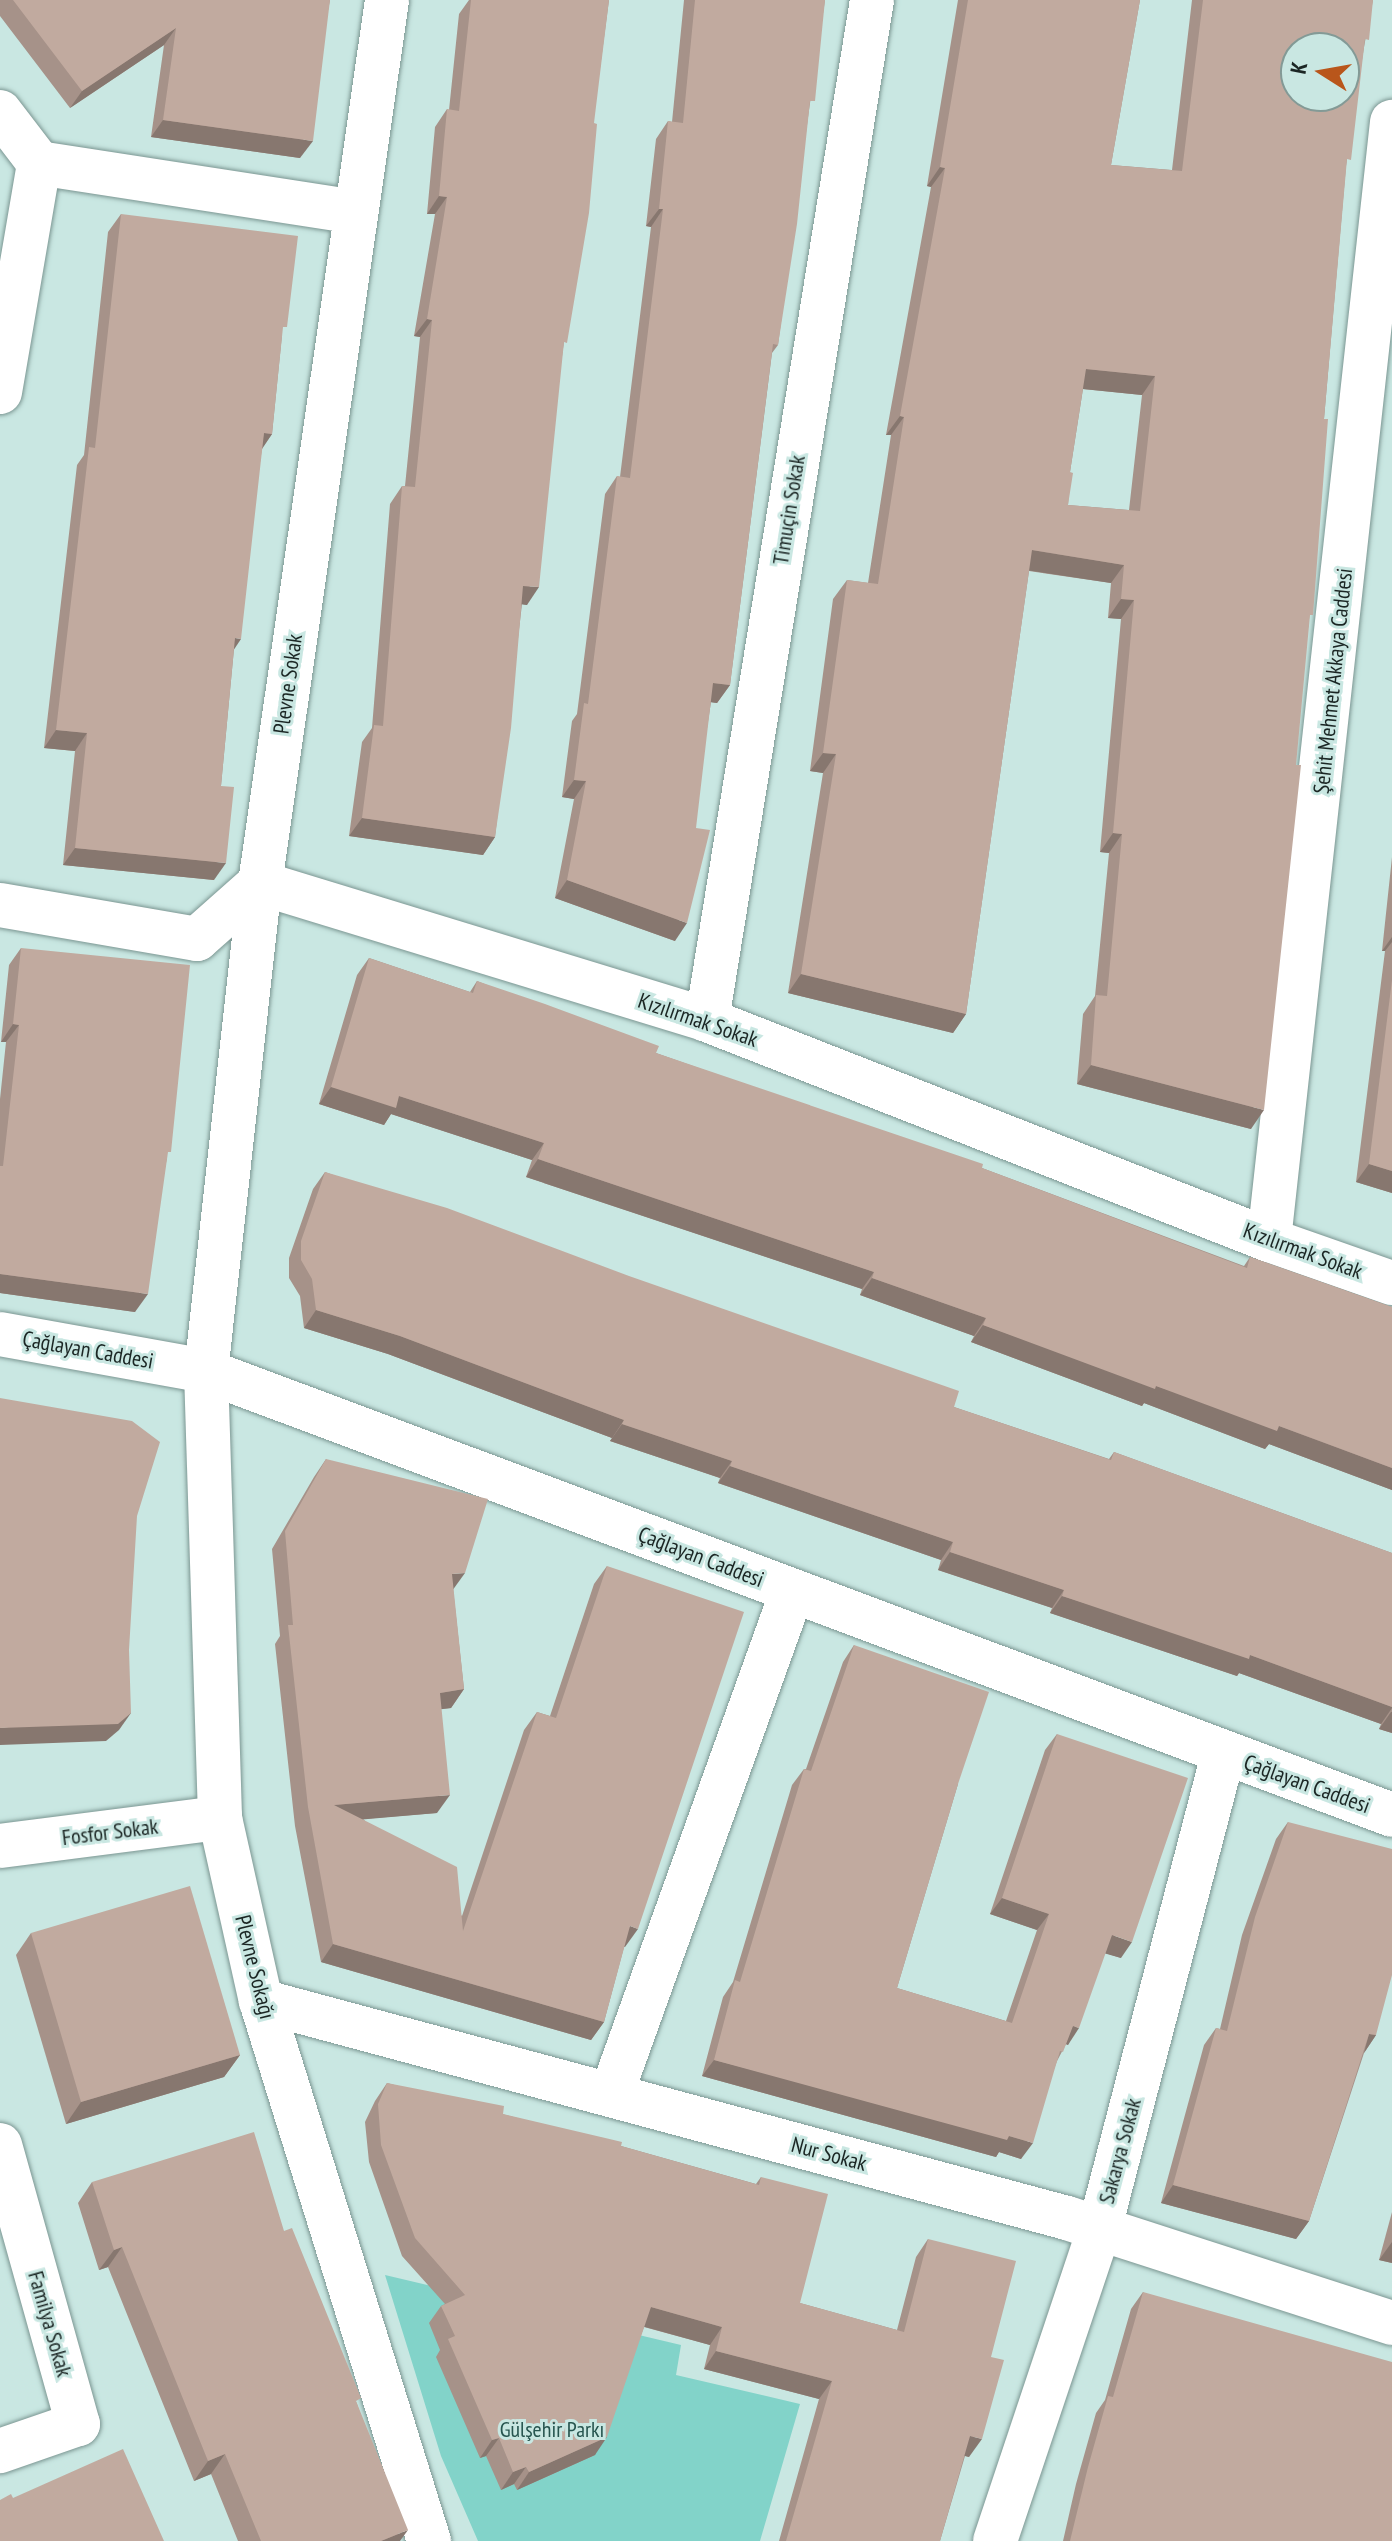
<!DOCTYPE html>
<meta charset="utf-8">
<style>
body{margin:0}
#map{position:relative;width:1392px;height:2541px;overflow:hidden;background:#c9e7e2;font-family:"PT Sans Narrow",sans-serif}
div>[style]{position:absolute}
.green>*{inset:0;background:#82d3c9}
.roads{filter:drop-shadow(0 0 2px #7b9692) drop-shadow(0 0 2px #7b9692)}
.minor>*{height:44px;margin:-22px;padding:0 22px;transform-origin:22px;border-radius:22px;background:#fff}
.wall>*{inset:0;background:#a69289}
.shaded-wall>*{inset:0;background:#87776f}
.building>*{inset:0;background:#c1aa9f}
span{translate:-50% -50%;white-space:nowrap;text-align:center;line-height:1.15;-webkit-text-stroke:6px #c9e7e2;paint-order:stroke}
.street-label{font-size:22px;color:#1b2624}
.park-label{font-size:22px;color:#27554f}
.north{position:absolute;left:1280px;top:32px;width:80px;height:80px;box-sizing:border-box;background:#c9e7e2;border:2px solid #839a96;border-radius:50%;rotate:281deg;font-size:22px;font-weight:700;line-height:32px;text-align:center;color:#1b2624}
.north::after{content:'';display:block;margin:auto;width:28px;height:36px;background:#b9561b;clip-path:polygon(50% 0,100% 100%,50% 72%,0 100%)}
</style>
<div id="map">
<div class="green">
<div style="clip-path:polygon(385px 2275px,681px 2345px,676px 2375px,800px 2404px,760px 2541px,478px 2541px,441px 2456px)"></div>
</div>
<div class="roads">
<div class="minor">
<div style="left:387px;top:0;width:892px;rotate:98.18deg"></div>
<div style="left:260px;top:883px;width:491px;rotate:96.3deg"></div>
<div style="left:206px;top:1371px;width:447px;rotate:88.2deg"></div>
<div style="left:220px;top:1818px;width:188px;rotate:77.4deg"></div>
<div style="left:261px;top:2001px;width:566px;rotate:72.72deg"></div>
<div style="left:0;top:112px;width:64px;rotate:52.6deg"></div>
<div style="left:0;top:392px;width:232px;rotate:-80.3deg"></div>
<div style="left:39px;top:163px;width:320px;rotate:8.8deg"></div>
<div style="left:0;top:905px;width:200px;rotate:9.8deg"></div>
<div style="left:197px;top:939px;width:84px;rotate:-41.6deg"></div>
<div style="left:260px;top:883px;width:468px;rotate:17deg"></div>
<div style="left:707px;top:1020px;width:604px;rotate:21.38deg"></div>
<div style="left:1269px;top:1240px;width:130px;rotate:19.3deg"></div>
<div style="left:707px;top:1020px;width:1033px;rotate:-80.81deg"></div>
<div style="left:1269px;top:1240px;width:1125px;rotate:-83.72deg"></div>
<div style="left:0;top:1334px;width:209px;rotate:10.2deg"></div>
<div style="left:206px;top:1371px;width:1266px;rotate:20.52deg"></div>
<div style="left:0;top:1846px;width:222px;rotate:-7.3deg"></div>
<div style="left:261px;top:2001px;width:835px;rotate:15.07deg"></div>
<div style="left:1067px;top:2218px;width:342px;rotate:17.9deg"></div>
<div style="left:611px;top:2095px;width:535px;rotate:-70.21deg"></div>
<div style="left:0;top:2145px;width:290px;rotate:74.4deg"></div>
<div style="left:78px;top:2424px;width:83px;rotate:160.9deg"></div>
<div style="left:995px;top:2541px;width:331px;rotate:-71.5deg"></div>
<div style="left:1100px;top:2227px;width:489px;rotate:-75.4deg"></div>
</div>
</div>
<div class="wall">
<div style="clip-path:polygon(0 0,330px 0,300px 158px,151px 137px,164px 45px,70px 108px,0 16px)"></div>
<div style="clip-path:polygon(469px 0,609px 0,563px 349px,527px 605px,522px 604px,495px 837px,483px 855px,349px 836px,362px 742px,372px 728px,390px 504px,402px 486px,405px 486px,420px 337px,414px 336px,435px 214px,427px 214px,435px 127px,447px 109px,449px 110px,459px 14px)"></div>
<div style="clip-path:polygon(684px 0,825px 0,809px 110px,778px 345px,772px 353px,730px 685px,717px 703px,711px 702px,675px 941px,555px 898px,574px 799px,562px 797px,572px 721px,577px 714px,605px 494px,617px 476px,620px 477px,651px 227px,646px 226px,656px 139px,668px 121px,672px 122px)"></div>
<div style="clip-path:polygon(evenodd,958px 0,1140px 0,1111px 165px,1172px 170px,1192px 0,1373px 0,1364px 47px,1346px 166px,1324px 419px,1309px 620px,1251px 1129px,1077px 1084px,1083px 1014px,1095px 996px,1109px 853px,1100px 852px,1121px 619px,1108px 618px,1111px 583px,1029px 571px,966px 1014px,953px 1033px,788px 993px,823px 773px,810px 771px,833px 599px,847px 580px,868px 583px,891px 435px,886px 435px,931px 187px,927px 186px,958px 0,1083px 389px,1142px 395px,1129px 510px,1068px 505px,1070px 472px,1083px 389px)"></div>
<div style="clip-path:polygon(121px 214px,282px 335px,272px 434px,262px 448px,234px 649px,221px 786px,214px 880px,63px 865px,75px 751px,44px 748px,77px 465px,84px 455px,108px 232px)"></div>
<div style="clip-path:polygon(1392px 857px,1392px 1193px,1356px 1182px,1385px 951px,1382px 951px)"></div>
<div style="clip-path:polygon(21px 948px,167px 1158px,135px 1312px,0 1293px,0 1099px,6px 1042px,1px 1042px,9px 965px)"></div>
<div style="clip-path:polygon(369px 958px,470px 992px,477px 981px,656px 1053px,982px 1168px,1244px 1266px,1250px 1257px,1392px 1307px,1392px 1490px,1269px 1444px,1265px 1449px,1144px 1403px,1142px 1406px,971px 1342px,974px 1336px,860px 1295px,862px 1289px,526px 1177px,532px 1160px,391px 1114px,384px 1125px,319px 1104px,357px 975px)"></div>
<div style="clip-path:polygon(325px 1172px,954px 1407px,1109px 1459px,1114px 1452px,1392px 1553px,1392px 1733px,1379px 1729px,1381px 1724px,1239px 1673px,1237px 1676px,1050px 1613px,1052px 1608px,938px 1570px,941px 1560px,718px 1483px,720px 1478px,610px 1441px,612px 1438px,388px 1354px,304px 1328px,300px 1296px,289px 1278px,289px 1258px,313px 1189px)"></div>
<div style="clip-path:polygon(326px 1459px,453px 1589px,464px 1689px,451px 1708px,441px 1709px,437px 1813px,363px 1819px,462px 1916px,524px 1730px,537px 1712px,550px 1716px,594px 1584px,607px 1566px,625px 1947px,624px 1947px,604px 2022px,591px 2040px,321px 1962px,295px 1826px,275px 1644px,280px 1636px,272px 1549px,314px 1477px)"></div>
<div style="clip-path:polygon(854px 1645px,958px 1784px,897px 1988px,1006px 2021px,1037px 1930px,990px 1914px,1045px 1750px,1057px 1734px,1121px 1958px,1105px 1953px,1068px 2045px,1066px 2044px,1057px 2061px,1021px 2159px,999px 2152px,996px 2157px,702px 2076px,723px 1997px,733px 1982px,792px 1785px,804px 1769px,806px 1769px,843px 1662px)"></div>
<div style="clip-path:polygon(1288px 1822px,1376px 2035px,1364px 2053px,1309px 2221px,1296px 2239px,1161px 2203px,1204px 2045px,1216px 2028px,1220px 2029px,1242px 1935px,1276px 1839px)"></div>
<div style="clip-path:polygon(31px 1933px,240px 2055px,224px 2077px,66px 2124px,16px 1955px)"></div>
<div style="clip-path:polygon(387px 2083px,621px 2146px,756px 2184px,761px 2177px,800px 2303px,897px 2330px,916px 2257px,928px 2239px,991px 2357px,969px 2457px,965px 2456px,940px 2541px,779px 2541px,819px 2399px,704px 2369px,710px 2345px,644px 2327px,595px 2455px,517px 2490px,514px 2484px,501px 2490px,486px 2456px,480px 2458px,436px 2357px,440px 2350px,429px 2323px,441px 2306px,445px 2304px,402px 2256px,369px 2162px,365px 2122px,375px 2101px)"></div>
<div style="clip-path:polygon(92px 2182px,284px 2231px,357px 2404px,400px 2541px,238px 2541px,211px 2474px,194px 2481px,108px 2267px,99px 2270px,78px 2203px)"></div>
<div style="clip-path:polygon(1392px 2212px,1392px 2263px,1379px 2260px)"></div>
<div style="clip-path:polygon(1143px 2292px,1392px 2541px,1063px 2541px,1076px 2484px,1096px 2413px,1105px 2400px,1131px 2309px)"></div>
</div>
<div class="shaded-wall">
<div style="clip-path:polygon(176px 28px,164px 45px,70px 108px,82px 91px)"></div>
<div style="clip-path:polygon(163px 120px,313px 141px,300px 158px,151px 137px)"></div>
<div style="clip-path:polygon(940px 167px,945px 168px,931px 187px,927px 186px)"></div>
<div style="clip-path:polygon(439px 196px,447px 197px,435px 214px,427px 214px)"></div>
<div style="clip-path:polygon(659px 209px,663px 209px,651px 227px,646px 226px)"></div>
<div style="clip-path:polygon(427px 319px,432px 320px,420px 337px,414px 336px)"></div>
<div style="clip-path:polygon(1086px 369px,1155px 376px,1142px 395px,1073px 388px)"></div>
<div style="clip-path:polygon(900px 416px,904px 417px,891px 435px,886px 435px)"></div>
<div style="clip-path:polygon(264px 433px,272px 434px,260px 452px)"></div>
<div style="clip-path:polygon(1032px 550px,1124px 565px,1111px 583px,1019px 569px)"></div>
<div style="clip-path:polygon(523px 586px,539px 587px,527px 605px,511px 603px)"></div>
<div style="clip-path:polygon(1121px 599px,1134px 600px,1121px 619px,1108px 618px)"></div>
<div style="clip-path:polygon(235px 638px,241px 639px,229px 657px)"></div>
<div style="clip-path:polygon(713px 683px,730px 685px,717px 703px,701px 701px)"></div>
<div style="clip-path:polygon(56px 730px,87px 733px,75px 751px,44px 748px)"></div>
<div style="clip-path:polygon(823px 753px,836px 754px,823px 773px,810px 771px)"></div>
<div style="clip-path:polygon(574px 780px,586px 781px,574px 799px,562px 797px)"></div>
<div style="clip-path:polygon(362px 818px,495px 837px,483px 855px,349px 836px)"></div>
<div style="clip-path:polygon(1113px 833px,1122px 834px,1109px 853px,1100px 852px)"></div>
<div style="clip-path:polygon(75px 848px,226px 863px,214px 880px,63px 865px)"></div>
<div style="clip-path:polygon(567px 880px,687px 923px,675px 941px,555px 898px)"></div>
<div style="clip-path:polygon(1392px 937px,1392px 942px,1385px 951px,1382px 951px)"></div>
<div style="clip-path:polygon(801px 974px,966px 1014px,953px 1033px,788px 993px)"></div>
<div style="clip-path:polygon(13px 1024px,19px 1025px,6px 1042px,1px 1042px)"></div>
<div style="clip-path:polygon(1091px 1065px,1264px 1110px,1251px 1129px,1077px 1084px)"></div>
<div style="clip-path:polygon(331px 1087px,399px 1096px,544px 1143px,532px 1160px,391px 1114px,384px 1125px,319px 1104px)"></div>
<div style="clip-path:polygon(538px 1159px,874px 1272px,862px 1289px,526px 1177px)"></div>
<div style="clip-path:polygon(1369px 1164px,1392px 1171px,1392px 1193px,1356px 1182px)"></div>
<div style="clip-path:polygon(0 1274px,148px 1294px,135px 1312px,0 1293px)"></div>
<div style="clip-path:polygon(872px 1278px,986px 1318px,974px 1336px,860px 1295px)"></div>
<div style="clip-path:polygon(316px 1310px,400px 1336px,624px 1420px,612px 1438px,388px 1354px,304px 1328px)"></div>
<div style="clip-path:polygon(983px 1325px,1156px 1386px,1279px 1426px,1392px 1468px,1392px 1490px,1269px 1444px,1265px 1449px,1144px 1403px,1142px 1406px,971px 1342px)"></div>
<div style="clip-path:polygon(622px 1424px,732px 1461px,720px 1478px,610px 1441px)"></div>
<div style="clip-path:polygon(730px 1466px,953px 1542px,941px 1560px,718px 1483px)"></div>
<div style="clip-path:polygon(950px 1552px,1064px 1590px,1052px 1608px,938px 1570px)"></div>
<div style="clip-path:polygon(465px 1573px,452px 1591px,452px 1574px)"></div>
<div style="clip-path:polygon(1062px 1596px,1250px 1655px,1392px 1707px,1392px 1708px,1381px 1724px,1239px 1673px,1237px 1676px,1050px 1613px)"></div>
<div style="clip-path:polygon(464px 1689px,451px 1708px,427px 1711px,440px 1693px)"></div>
<div style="clip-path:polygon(1391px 1712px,1392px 1712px,1392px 1733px,1379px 1729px)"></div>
<div style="clip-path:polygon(131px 1713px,119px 1730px,106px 1741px,0 1745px,0 1728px)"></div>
<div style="clip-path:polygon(450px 1795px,437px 1813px,322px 1823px,334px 1805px)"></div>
<div style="clip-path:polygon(1002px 1898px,1049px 1914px,1037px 1930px,990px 1914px)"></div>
<div style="clip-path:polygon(630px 1926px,638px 1929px,625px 1947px,617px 1944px)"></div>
<div style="clip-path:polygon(1112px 1935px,1132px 1942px,1121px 1958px,1100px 1952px)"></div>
<div style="clip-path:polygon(333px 1944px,604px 2022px,591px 2040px,321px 1962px)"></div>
<div style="clip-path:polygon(1073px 2026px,1079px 2028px,1068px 2045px,1061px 2042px)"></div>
<div style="clip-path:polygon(1369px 2034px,1376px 2035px,1364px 2053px)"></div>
<div style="clip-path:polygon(240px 2055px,224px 2077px,66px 2124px,81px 2102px)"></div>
<div style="clip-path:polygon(714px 2060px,1009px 2136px,1033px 2143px,1021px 2159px,999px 2152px,996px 2157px,702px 2076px)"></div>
<div style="clip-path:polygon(1173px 2185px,1309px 2221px,1296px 2239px,1161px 2203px)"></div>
<div style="clip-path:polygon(1392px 2242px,1392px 2263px,1379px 2260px)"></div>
<div style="clip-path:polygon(122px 2247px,108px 2267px,99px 2270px,114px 2250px)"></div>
<div style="clip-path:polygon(651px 2307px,722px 2327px,710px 2345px,638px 2325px)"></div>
<div style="clip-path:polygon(716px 2351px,832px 2381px,819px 2399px,704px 2369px)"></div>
<div style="clip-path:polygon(970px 2436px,982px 2439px,969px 2457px,958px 2454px)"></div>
<div style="clip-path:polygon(607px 2437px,595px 2455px,517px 2490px,529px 2472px)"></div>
<div style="clip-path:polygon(499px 2438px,486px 2456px,480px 2458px,492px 2440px)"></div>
<div style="clip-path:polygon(225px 2454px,211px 2474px,194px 2481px,208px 2461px)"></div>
<div style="clip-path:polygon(526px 2467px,514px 2484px,501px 2490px,513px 2472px)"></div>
<div style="clip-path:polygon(408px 2530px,400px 2541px,381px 2541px)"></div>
</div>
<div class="building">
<div style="clip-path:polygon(13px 0,330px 0,313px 141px,163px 120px,176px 28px,82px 91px)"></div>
<div style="clip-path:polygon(471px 0,609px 0,594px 123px,597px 124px,589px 213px,567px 343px,564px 342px,539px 587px,523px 586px,511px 728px,495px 837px,362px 818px,374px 725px,383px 726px,402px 486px,415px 487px,432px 320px,427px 319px,447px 197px,439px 196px,447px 109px,459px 111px)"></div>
<div style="clip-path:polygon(695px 0,825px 0,815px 101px,810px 101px,797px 224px,778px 345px,773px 344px,730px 685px,713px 683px,696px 828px,710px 830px,687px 923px,567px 880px,586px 781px,574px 780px,584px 703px,588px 704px,617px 476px,630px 478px,663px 209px,659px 209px,668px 121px,683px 123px)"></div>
<div style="clip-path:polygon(evenodd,968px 0,1140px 0,1111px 165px,1182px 171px,1203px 0,1373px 0,1369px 40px,1365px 39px,1351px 160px,1347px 159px,1324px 419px,1328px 419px,1313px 615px,1310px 615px,1296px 765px,1301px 765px,1264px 1110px,1091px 1065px,1096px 995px,1107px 996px,1122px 834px,1113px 833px,1134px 600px,1121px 599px,1124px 565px,1032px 550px,966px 1014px,801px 974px,836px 754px,823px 753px,847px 580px,878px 584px,904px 417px,900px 416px,945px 168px,940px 167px,968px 0,1296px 48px,1344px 48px,1344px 96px,1296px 96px,1296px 48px,968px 0,1086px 369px,1155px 376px,1140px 511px,1068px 505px,1073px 473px,1070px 472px,1086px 369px)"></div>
<div style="clip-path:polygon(121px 214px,298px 236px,287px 327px,283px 327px,272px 434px,264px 433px,241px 639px,235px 638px,221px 786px,234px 787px,226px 863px,75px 848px,87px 733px,56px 730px,89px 447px,95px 448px)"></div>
<div style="clip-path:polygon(21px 948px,190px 965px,171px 1152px,168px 1152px,148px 1294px,0 1274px,0 1166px,3px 1166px,19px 1025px,13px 1024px)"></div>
<div style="clip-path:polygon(369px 958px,473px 993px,477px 981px,545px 1004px,659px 1046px,656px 1053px,983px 1164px,982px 1168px,1247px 1268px,1250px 1257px,1392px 1307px,1392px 1468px,1279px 1426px,1277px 1431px,1156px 1386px,1155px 1389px,983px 1325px,986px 1318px,872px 1278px,874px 1272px,538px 1159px,544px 1143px,399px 1096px,396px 1108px,331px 1087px)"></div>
<div style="clip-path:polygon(1392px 980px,1392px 1171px,1369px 1164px)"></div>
<div style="clip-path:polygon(325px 1172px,447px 1208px,629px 1276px,959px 1391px,954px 1407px,1111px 1460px,1114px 1452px,1392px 1553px,1392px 1707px,1250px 1655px,1249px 1659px,1062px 1596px,1064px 1590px,950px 1552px,953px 1542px,730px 1466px,732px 1461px,622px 1424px,624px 1420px,400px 1336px,316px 1310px,312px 1279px,301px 1260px,301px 1241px)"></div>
<div style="clip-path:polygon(0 1398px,132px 1421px,160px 1442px,137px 1516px,129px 1650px,131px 1713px,118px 1724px,0 1728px)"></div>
<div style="clip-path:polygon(326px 1459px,488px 1499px,465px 1573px,452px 1574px,464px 1689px,440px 1693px,450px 1795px,334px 1805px,457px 1867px,463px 1931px,537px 1712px,556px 1718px,607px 1566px,744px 1612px,638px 1929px,630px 1926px,604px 2022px,333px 1944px,308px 1807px,288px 1625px,293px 1625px,285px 1531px)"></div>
<div style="clip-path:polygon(854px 1645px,989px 1692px,958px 1784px,897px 1988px,1012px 2023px,1049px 1914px,1002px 1898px,1057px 1734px,1188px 1778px,1132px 1942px,1112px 1935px,1079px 2028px,1073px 2026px,1063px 2052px,1060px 2051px,1033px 2143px,1009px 2136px,1007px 2140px,714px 2060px,735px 1980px,740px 1982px,804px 1769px,811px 1771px)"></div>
<div style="clip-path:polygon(1288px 1822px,1392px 1849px,1392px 1975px,1376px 2035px,1369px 2034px,1309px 2221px,1173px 2185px,1216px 2028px,1227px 2031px,1255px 1917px)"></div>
<div style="clip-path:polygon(190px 1886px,240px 2055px,81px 2102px,31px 1933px)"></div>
<div style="clip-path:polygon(387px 2083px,504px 2106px,503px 2114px,622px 2142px,621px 2146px,759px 2185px,761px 2177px,828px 2194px,800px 2303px,904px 2332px,928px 2239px,1016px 2261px,991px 2357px,1004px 2360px,982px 2439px,970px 2436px,940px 2541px,786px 2541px,832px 2381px,716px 2351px,722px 2327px,651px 2307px,607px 2437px,529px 2472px,526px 2467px,513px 2472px,499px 2438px,492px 2440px,448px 2339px,455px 2336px,441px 2306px,465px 2295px,415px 2238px,381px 2145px,378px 2104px)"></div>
<div style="clip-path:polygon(254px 2132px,284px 2231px,292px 2228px,361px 2398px,356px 2401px,408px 2530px,381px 2541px,261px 2541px,225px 2454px,208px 2461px,122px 2247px,114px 2250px,92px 2182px)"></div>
<div style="clip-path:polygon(1143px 2292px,1392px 2362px,1392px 2541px,1070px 2541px,1088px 2467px,1108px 2396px,1113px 2397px)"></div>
<div style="clip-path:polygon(123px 2449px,164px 2541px,0 2541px,0 2500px,11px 2494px,13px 2498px)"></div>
</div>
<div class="street-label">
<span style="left:789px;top:510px;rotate:-81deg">Timuçin Sokak</span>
<span style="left:1333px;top:681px;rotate:-84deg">Şehit Mehmet Akkaya Caddesi</span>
<span style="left:288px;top:684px;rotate:-82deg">Plevne Sokak</span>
<span style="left:698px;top:1020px;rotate:19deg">Kızılırmak Sokak</span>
<span style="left:1303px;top:1251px;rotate:20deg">Kızılırmak Sokak</span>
<span style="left:88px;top:1350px;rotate:10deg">Çağlayan Caddesi</span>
<span style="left:701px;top:1557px;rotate:21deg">Çağlayan Caddesi</span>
<span style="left:1307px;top:1784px;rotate:20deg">Çağlayan Caddesi</span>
<span style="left:110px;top:1832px;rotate:-7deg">Fosfor Sokak</span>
<span style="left:255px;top:1967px;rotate:76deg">Plevne Sokağı</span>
<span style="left:1120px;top:2151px;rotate:-75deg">Sakarya Sokak</span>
<span style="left:829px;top:2154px;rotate:15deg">Nur Sokak</span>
<span style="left:50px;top:2324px;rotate:74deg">Familya Sokak</span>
</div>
<div class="park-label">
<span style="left:552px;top:2430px">Gülşehir Parkı</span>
</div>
<div class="north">K</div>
</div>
